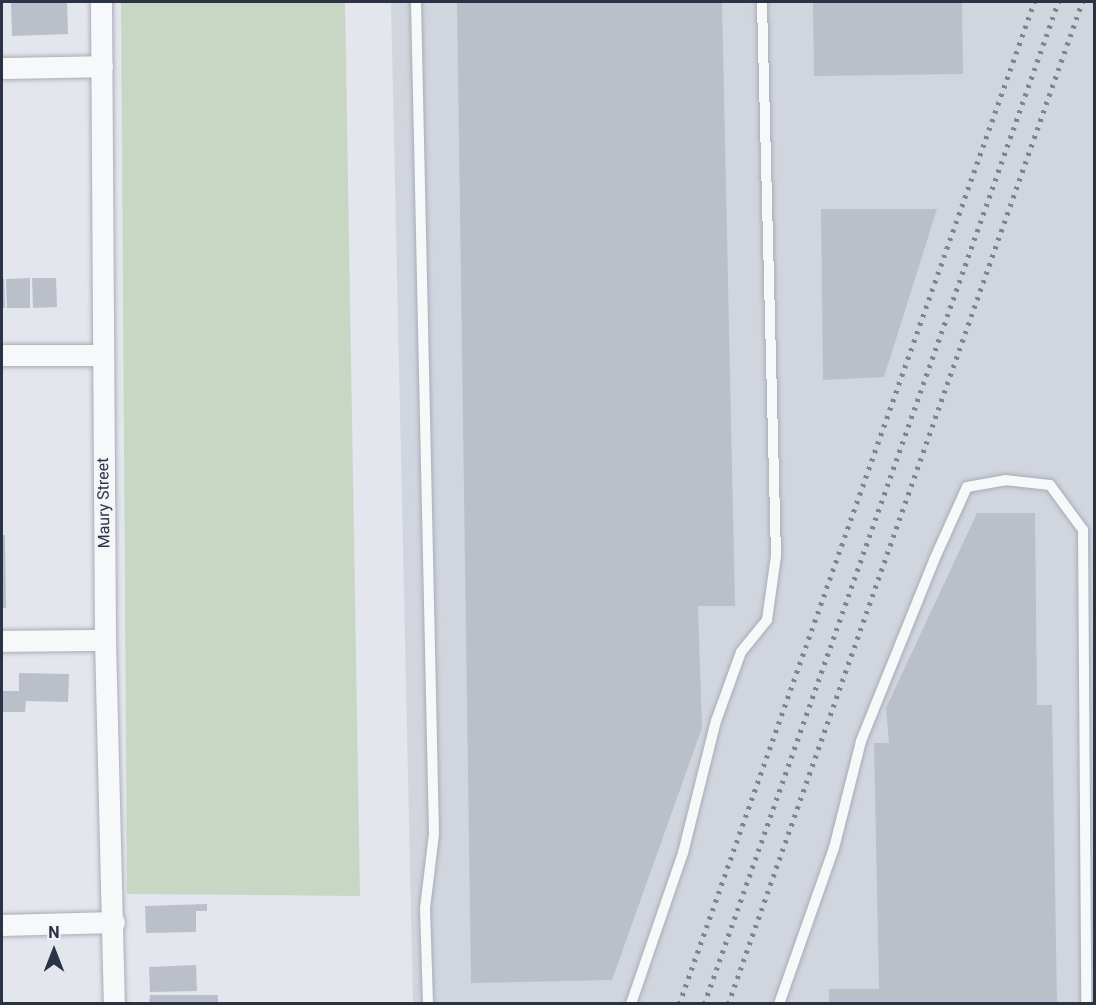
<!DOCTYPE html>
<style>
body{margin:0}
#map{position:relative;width:1096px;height:1005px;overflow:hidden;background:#e3e6ec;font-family:Roboto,sans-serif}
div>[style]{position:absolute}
.built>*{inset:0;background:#d1d5de}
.green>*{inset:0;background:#c8d7c4}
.building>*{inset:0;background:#babfca}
.roads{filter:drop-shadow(0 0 2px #a8acb7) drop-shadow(0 0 2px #a8acb7)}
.service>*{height:10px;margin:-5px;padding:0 5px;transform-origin:5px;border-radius:5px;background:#f7f8fa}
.minor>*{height:21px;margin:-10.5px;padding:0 10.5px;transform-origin:10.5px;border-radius:10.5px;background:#f7f8fa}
.rail>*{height:4.5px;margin-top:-2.25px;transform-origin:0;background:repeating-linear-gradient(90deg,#7c8497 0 3px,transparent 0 9px)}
span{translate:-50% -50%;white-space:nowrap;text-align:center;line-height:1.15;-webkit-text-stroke:6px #f3f5f9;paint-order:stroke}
.street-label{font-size:16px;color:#2a3246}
.frame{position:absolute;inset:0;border:3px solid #2a3246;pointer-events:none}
.north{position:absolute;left:24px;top:921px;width:60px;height:60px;-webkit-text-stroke:4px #f3f5f9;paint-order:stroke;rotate:0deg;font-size:16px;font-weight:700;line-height:24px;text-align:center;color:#2a3246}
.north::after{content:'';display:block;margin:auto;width:21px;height:27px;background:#2a3246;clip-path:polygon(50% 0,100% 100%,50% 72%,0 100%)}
</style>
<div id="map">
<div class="built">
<div style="clip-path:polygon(391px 2px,1094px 2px,1094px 1003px,413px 1003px)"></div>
</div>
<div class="green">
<div style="clip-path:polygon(121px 2px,345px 2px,360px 896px,127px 894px)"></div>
</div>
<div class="building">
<div style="clip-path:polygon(11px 2px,67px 2px,68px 34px,12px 36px)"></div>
<div style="clip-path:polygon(457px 2px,722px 2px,735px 606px,698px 606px,702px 728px,612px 980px,471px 983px)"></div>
<div style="clip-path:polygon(813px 2px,962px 2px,963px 74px,814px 76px)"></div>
<div style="clip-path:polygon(821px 209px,937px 209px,884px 377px,823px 380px)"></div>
<div style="clip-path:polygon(30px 278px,30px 308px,7px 308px,6px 279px)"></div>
<div style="clip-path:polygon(32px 278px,56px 278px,57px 307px,33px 308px)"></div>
<div style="clip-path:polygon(2px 279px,4px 279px,5px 308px,2px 308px)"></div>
<div style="clip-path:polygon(977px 513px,1035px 513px,1037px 705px,1052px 705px,1057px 1004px,829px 1004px,829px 989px,879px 989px,874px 743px,889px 743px,886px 708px)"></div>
<div style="clip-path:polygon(2px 535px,5px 535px,6px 608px,2px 608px)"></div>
<div style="clip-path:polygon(19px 673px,69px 674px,68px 702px,26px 701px,25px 712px,2px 712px,2px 691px,19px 691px)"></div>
<div style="clip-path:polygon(207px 904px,207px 911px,196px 911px,196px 932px,146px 933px,145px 906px)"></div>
<div style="clip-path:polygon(196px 965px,197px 991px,150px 992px,149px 967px)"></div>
<div style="clip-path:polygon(150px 995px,218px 995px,218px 1004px,149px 1004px)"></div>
</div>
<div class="roads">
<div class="service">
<div style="left:416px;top:2px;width:832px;rotate:88.76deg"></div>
<div style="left:434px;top:834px;width:75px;rotate:96.9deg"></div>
<div style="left:425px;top:908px;width:96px;rotate:88.2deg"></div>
<div style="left:631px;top:1004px;width:160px;rotate:-71deg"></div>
<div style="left:683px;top:853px;width:136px;rotate:-76deg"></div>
<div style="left:716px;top:721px;width:73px;rotate:-70.1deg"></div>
<div style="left:741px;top:652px;width:41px;rotate:-50.9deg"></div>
<div style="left:767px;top:620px;width:65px;rotate:-82deg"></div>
<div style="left:776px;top:556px;width:554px;rotate:-91.45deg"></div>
<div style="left:779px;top:1004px;width:165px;rotate:-70.6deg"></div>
<div style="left:834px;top:848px;width:110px;rotate:-75.8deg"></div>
<div style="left:861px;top:741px;width:195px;rotate:-68deg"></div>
<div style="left:934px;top:560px;width:80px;rotate:-65.7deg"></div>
<div style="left:967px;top:487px;width:39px;rotate:-10deg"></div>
<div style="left:1005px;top:480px;width:45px;rotate:6.3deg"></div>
<div style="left:1050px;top:485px;width:56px;rotate:53.7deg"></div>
<div style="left:1083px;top:530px;width:474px;rotate:89.6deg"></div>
</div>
<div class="minor">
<div style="left:101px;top:2px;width:638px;rotate:89.64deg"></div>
<div style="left:105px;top:640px;width:364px;rotate:88.6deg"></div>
<div style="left:2px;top:68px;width:100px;rotate:-1.1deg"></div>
<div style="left:2px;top:355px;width:100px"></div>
<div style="left:2px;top:641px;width:103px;rotate:-0.6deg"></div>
<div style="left:2px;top:925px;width:112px;rotate:-1.5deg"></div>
</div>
</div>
<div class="rail">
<div style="left:679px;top:1004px;width:1063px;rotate:-70.49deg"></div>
<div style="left:704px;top:1004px;width:1063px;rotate:-70.54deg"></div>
<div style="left:728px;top:1004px;width:1063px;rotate:-70.54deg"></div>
</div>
<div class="street-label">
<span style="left:104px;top:503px;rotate:-91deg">Maury Street</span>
</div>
<div class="frame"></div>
<div class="north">N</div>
</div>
